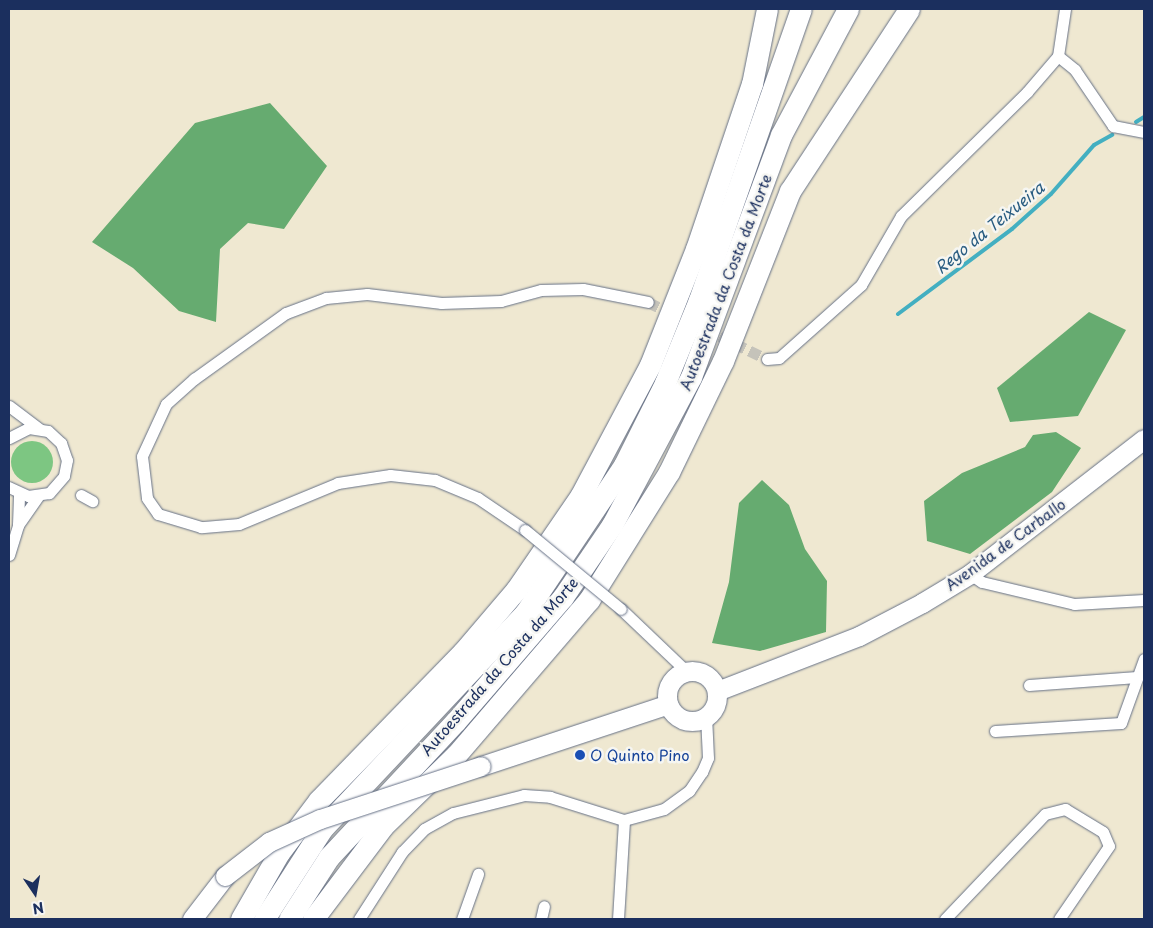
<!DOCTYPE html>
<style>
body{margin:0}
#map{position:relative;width:1153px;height:928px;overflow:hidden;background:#efe8d1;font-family:"Playpen Sans",sans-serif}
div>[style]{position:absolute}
.green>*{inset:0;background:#7dc682}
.round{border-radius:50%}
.forest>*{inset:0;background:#66ab70}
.stream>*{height:4px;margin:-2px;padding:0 2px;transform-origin:2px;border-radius:2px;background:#43afc1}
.street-tunnel>*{height:11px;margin-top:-5.5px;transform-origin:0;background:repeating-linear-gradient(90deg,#c5c3ba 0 11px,transparent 0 16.5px)}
.roads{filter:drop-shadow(0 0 1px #657086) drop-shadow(0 0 1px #657086)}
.street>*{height:11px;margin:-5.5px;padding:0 5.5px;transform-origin:5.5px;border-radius:5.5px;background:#fff}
.primary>*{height:19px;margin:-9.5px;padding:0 9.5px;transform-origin:9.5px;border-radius:9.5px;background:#fff}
.primary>.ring{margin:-9.5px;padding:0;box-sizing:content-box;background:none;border:19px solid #fff;border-radius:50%}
.highway>*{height:21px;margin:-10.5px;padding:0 10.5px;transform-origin:10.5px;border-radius:10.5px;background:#fff}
.bridges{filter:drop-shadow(0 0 1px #657086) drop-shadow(0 0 1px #657086)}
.street-bridge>*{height:11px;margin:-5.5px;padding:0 5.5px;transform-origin:5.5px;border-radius:5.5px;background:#fff}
.primary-bridge>*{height:19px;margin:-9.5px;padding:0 9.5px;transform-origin:9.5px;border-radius:9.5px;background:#fff}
.dots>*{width:14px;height:14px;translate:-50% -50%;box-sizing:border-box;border:2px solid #f6f6f2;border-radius:50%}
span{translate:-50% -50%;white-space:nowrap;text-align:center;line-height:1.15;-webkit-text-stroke:5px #f6f6f2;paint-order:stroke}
.street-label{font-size:15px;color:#1b2f5e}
.transit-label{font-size:15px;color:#164399}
.left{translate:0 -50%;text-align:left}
.water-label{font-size:16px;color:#295c81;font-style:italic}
.frame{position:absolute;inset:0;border:10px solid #1b2f5e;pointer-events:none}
.north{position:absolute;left:10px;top:868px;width:50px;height:50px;-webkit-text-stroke:4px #f6f6f2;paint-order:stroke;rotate:168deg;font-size:14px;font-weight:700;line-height:20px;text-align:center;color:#1b2f5e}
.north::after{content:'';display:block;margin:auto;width:18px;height:22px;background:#1b2f5e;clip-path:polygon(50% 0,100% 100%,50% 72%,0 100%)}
</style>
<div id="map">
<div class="green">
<div class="round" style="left:11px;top:441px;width:42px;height:42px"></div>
</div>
<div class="forest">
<div style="clip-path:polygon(270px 103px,327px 166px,284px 229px,248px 223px,220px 249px,216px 322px,179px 311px,133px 268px,92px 242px,195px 123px)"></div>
<div style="clip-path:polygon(1089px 312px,1126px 330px,1078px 416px,1010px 422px,997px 388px)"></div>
<div style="clip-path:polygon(1056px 432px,1081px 448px,1052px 492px,970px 554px,927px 541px,924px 501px,962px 473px,1025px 447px,1033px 435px)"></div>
<div style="clip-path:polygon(762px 480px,789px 505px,805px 549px,827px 581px,826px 632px,760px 651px,712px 643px,729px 582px,739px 503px)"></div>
</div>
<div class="stream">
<div style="left:1136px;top:122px;width:9px;rotate:-32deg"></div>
<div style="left:898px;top:314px;width:142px;rotate:-36.7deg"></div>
<div style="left:1012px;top:229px;width:52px;rotate:-41.9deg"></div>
<div style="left:1051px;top:194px;width:65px;rotate:-48.7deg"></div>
<div style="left:1094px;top:145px;width:21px;rotate:-29deg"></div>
</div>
<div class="street-tunnel">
<div style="left:648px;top:302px;width:30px;rotate:26deg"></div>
<div style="left:705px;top:329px;width:69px;rotate:25.8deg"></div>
</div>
<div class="roads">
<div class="street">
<div style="left:1058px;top:56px;width:22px;rotate:39deg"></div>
<div style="left:1075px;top:70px;width:68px;rotate:55.8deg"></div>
<div style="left:1113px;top:126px;width:32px;rotate:11deg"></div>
<div style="left:767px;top:359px;width:12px;rotate:-5deg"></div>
<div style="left:779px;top:358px;width:110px;rotate:-41.7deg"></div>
<div style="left:861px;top:285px;width:80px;rotate:-59.9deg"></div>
<div style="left:901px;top:216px;width:177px;rotate:-44.5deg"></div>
<div style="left:1027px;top:92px;width:48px;rotate:-49.3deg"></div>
<div style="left:1058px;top:56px;width:48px;rotate:-81.5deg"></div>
<div style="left:9px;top:406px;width:38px;rotate:37deg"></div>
<div style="left:9px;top:438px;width:22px;rotate:-27deg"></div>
<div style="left:29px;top:428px;width:19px;rotate:9deg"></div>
<div style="left:48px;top:431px;width:18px;rotate:43deg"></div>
<div style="left:61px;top:443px;width:18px;rotate:71deg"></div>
<div style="left:67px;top:460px;width:16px;rotate:101deg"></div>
<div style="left:64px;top:476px;width:23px;rotate:131deg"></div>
<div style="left:49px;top:493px;width:21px;rotate:172deg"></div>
<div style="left:28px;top:496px;width:21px;rotate:-155deg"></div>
<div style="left:81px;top:495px;width:13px;rotate:29deg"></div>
<div style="left:18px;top:525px;width:31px;rotate:-88deg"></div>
<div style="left:525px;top:530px;width:57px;rotate:-145.8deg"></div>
<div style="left:478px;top:498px;width:47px;rotate:-157.3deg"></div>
<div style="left:435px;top:480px;width:45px;rotate:-173.7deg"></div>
<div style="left:390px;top:475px;width:53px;rotate:171.3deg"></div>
<div style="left:338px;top:483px;width:107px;rotate:157.5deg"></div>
<div style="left:239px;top:524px;width:38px;rotate:175deg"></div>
<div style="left:201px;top:527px;width:45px;rotate:-163.2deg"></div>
<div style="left:158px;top:514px;width:19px;rotate:-125deg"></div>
<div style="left:147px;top:498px;width:42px;rotate:-96.8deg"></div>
<div style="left:142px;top:456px;width:57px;rotate:-65.2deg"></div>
<div style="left:166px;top:404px;width:38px;rotate:-42deg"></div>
<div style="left:194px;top:379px;width:113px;rotate:-35.7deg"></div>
<div style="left:286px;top:313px;width:43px;rotate:-20.6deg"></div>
<div style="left:326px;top:298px;width:41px;rotate:-5.6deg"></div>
<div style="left:367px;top:294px;width:75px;rotate:6.9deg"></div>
<div style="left:441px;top:303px;width:60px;rotate:-1.9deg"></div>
<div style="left:501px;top:301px;width:41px;rotate:-15.4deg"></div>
<div style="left:541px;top:290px;width:42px;rotate:-1.4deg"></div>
<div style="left:583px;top:289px;width:66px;rotate:11.3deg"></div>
<div style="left:9px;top:555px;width:31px;rotate:-73deg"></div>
<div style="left:18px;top:525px;width:35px;rotate:-55deg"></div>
<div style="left:970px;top:574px;width:14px;rotate:34deg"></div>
<div style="left:982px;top:582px;width:95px;rotate:13.4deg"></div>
<div style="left:1074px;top:604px;width:70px;rotate:-3.3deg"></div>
<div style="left:621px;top:609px;width:90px;rotate:43.6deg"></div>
<div style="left:1029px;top:685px;width:108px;rotate:-4.2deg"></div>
<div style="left:995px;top:731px;width:126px;rotate:-3.6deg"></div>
<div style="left:1121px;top:723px;width:68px;rotate:-70.2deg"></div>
<div style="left:359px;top:919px;width:80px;rotate:-57.3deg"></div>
<div style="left:402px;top:852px;width:32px;rotate:-46deg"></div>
<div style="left:424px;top:829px;width:33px;rotate:-29deg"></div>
<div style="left:453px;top:813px;width:73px;rotate:-14.2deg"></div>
<div style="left:524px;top:795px;width:26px;rotate:4deg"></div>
<div style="left:550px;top:797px;width:77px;rotate:17.3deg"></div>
<div style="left:624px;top:820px;width:41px;rotate:-15.4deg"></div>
<div style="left:664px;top:809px;width:31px;rotate:-36deg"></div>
<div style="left:689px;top:791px;width:23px;rotate:-56deg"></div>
<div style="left:702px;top:772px;width:15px;rotate:-67deg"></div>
<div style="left:708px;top:758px;width:42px;rotate:-92.7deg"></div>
<div style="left:462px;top:919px;width:48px;rotate:-70.4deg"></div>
<div style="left:541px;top:919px;width:13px;rotate:-77deg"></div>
<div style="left:618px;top:919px;width:99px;rotate:-86.5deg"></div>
<div style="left:945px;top:919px;width:145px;rotate:-46.4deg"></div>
<div style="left:1045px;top:814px;width:21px;rotate:-14deg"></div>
<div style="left:1065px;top:809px;width:44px;rotate:31.2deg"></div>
<div style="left:1103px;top:832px;width:15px;rotate:67deg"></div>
<div style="left:1109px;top:846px;width:88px;rotate:124.4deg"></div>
</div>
<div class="primary">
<div class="ring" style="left:667px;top:671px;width:31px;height:31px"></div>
<div style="left:717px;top:691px;width:152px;rotate:-21.2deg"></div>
<div style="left:859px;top:636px;width:71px;rotate:-27.6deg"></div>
<div style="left:922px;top:603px;width:56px;rotate:-31.1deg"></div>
<div style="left:970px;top:574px;width:220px;rotate:-37.8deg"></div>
<div style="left:481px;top:766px;width:197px;rotate:-18.3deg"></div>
<div style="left:192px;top:919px;width:54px;rotate:-52.5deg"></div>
</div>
<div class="highway">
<div style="left:241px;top:919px;width:76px;rotate:-60.1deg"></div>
<div style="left:279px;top:853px;width:66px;rotate:-53deg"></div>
<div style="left:319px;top:800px;width:206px;rotate:-45.8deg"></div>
<div style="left:463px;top:652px;width:82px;rotate:-49.5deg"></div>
<div style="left:516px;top:590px;width:115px;rotate:-55.6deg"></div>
<div style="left:581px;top:495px;width:147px;rotate:-62deg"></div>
<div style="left:650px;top:365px;width:125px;rotate:-68.4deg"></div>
<div style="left:696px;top:249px;width:174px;rotate:-71.3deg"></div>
<div style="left:752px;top:84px;width:76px;rotate:-78.7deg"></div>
<div style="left:264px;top:919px;width:107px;rotate:-57.2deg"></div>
<div style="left:322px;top:829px;width:296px;rotate:-46.8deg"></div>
<div style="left:525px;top:613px;width:178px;rotate:-56.2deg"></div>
<div style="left:624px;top:465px;width:92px;rotate:-63.4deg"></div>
<div style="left:665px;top:383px;width:90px;rotate:-67.7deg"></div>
<div style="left:699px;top:300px;width:308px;rotate:-70.7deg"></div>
<div style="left:289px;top:919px;width:74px;rotate:-57.2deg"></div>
<div style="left:329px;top:857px;width:186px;rotate:-47deg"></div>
<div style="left:456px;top:721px;width:164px;rotate:-49.2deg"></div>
<div style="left:563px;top:597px;width:87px;rotate:-55.8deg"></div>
<div style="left:612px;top:525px;width:168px;rotate:-61.9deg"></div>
<div style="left:691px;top:377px;width:258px;rotate:-69.6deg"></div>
<div style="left:781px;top:135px;width:143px;rotate:-62deg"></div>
<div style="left:313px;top:919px;width:116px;rotate:-53deg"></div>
<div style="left:383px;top:826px;width:102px;rotate:-44.2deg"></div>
<div style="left:456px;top:755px;width:204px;rotate:-49.4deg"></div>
<div style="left:589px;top:600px;width:151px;rotate:-58deg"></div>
<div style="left:669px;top:472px;width:123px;rotate:-64.1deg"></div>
<div style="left:723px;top:361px;width:183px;rotate:-68.5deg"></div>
<div style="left:790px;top:191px;width:217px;rotate:-56.8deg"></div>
</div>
</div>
<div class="bridges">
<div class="street-bridge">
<div style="left:525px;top:530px;width:124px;rotate:39.5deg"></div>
</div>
<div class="primary-bridge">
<div style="left:225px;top:876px;width:56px;rotate:-37.7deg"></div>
<div style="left:269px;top:842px;width:56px;rotate:-24.3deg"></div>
<div style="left:320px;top:819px;width:169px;rotate:-18.2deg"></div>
</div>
</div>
<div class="dots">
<div style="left:580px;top:755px;background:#1a4fb4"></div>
</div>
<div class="street-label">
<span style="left:725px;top:282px;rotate:-69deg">Autoestrada da Costa da Morte</span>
<span style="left:1005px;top:544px;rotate:-36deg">Avenida de Carballo</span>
<span style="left:499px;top:666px;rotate:-49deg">Autoestrada da Costa da Morte</span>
</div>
<div class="transit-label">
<span class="left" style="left:590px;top:755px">O Quinto Pino</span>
</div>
<div class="water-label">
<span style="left:989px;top:227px;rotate:-39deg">Rego da Teixueira</span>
</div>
<div class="frame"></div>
<div class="north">N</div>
</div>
